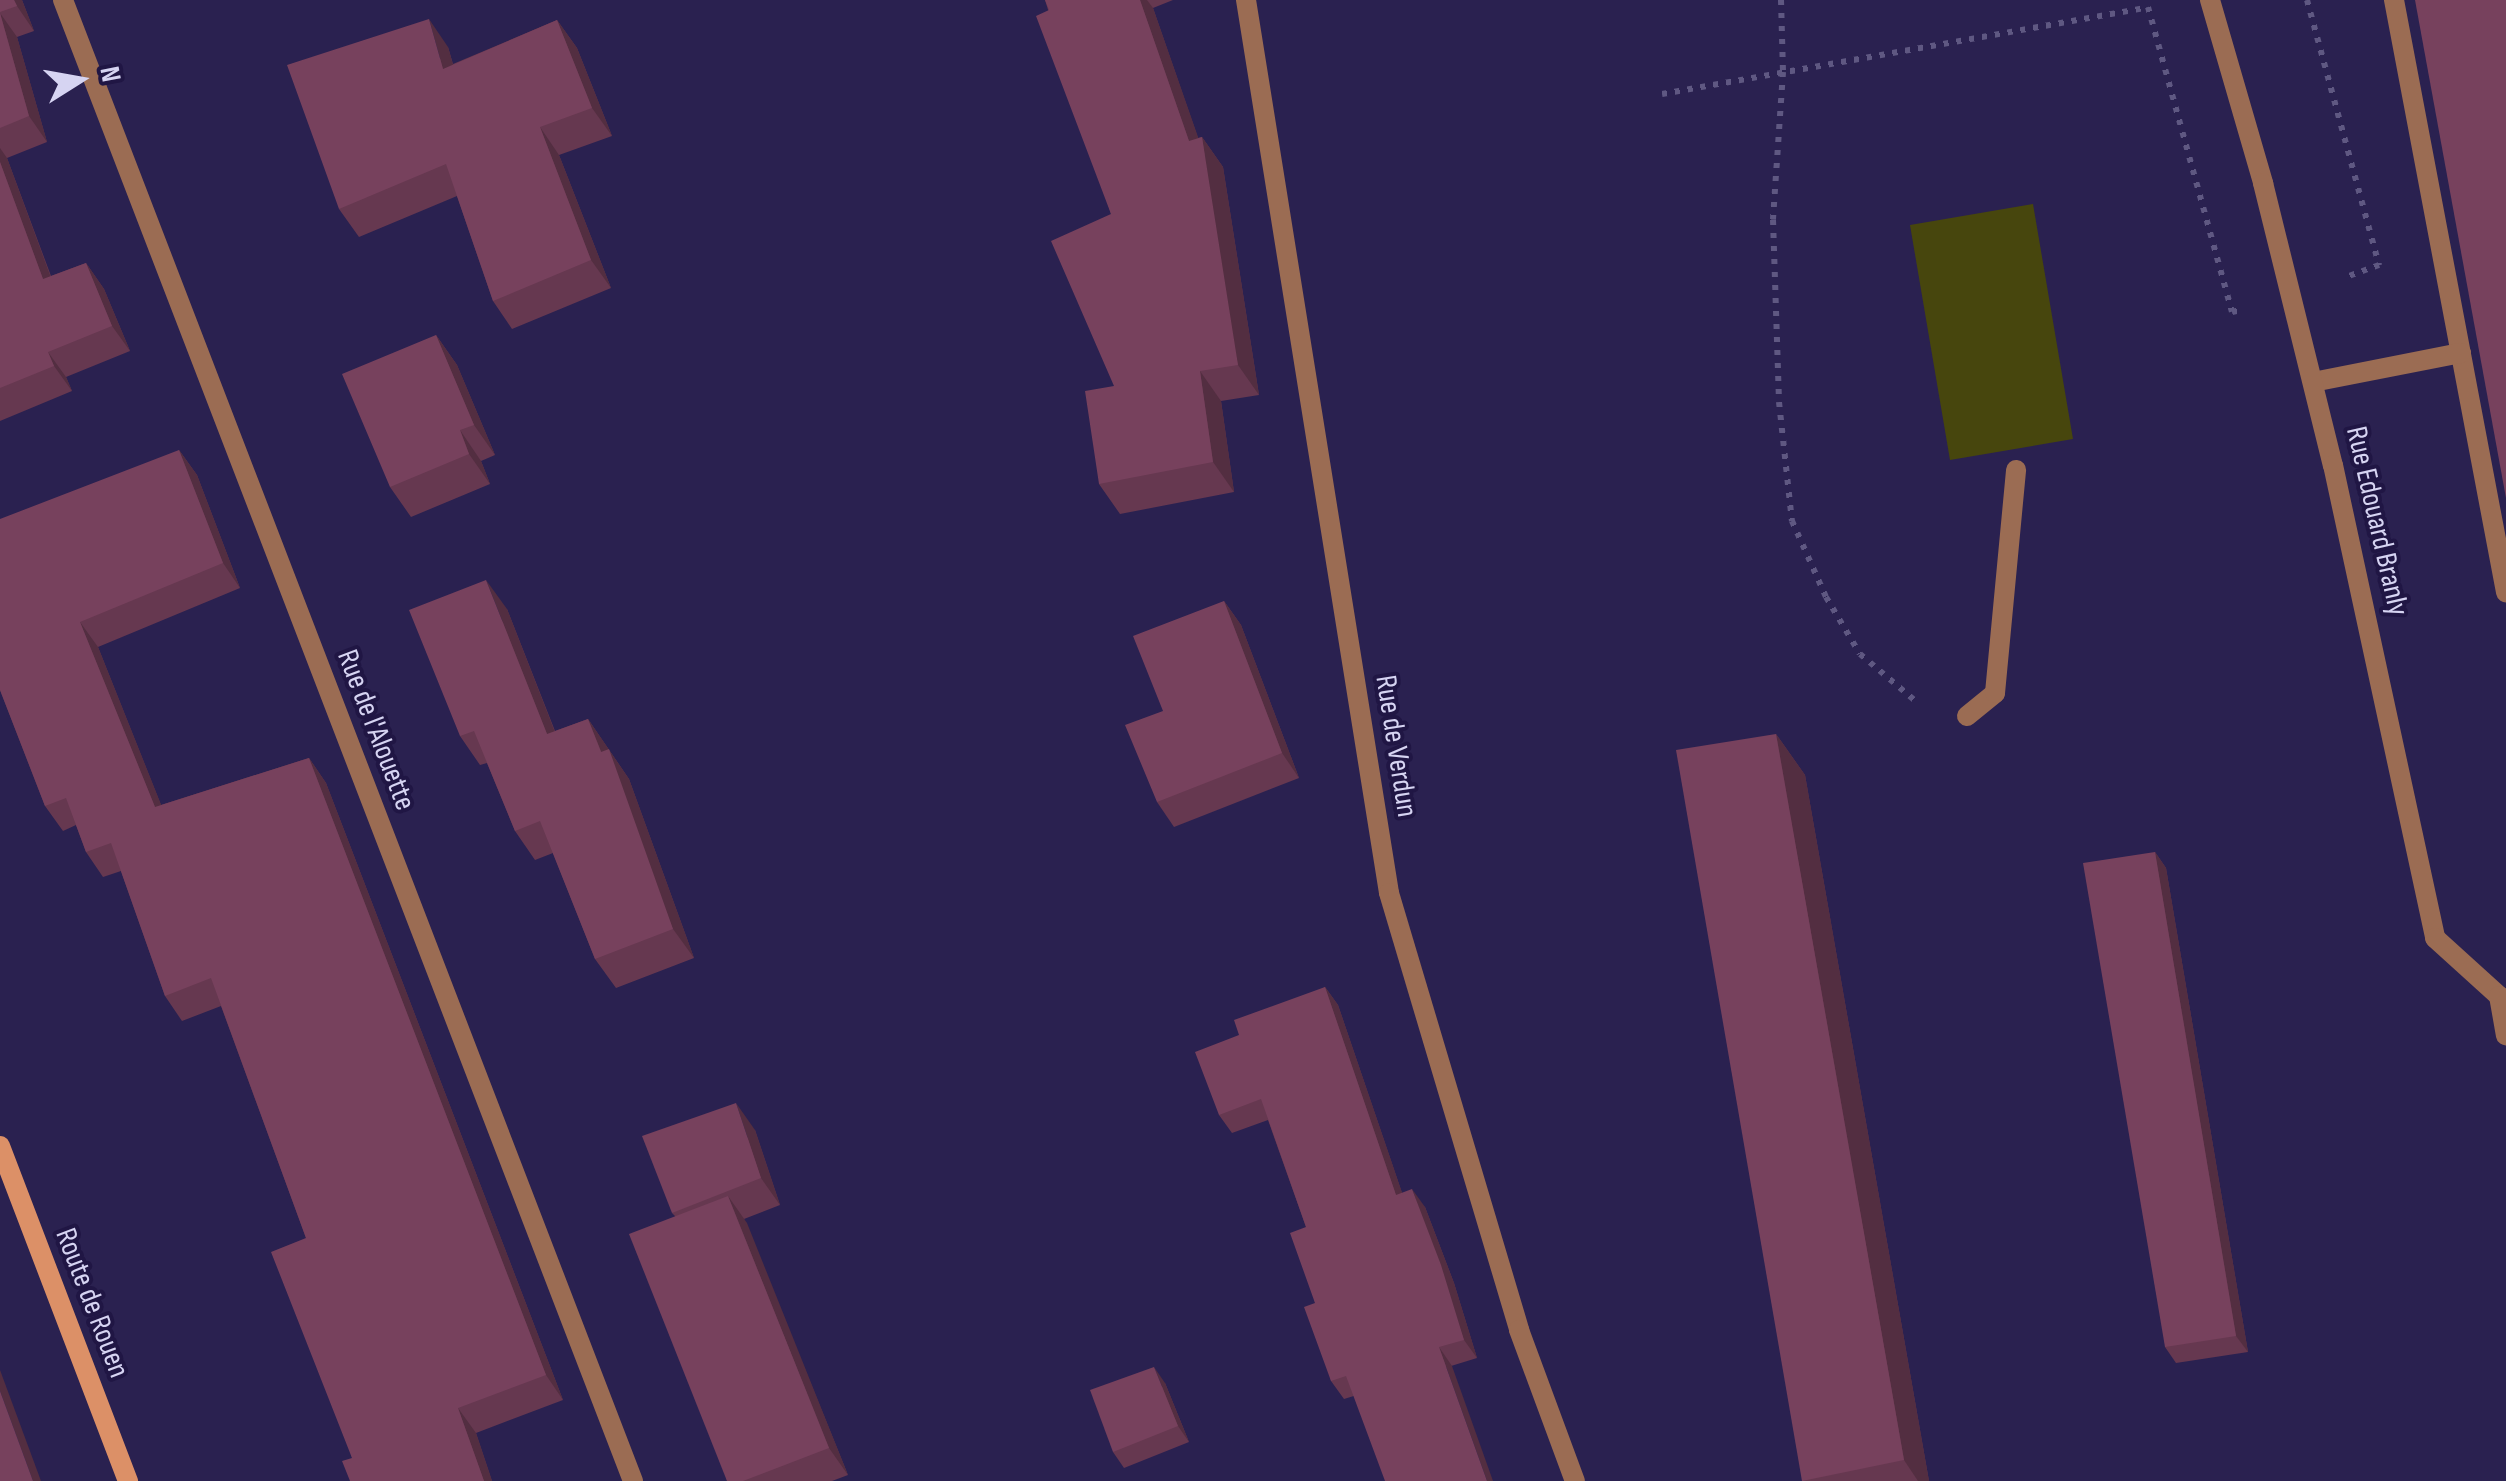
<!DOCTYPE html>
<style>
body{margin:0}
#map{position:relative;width:2506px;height:1481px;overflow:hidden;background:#2a2150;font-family:"Sofia Sans Condensed",sans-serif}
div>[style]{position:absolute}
.green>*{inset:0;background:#47460d}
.path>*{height:6px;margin-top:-3px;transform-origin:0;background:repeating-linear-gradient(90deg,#5f5882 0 5px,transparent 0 13px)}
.lane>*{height:20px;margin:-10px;padding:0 10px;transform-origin:10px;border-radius:10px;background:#9b6c53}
.street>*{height:20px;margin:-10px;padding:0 10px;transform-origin:10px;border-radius:10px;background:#9b6c53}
.secondary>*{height:20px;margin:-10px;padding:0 10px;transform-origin:10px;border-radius:10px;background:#dc9067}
.wall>*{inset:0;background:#663850}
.shaded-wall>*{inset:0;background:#532e41}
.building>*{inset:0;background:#77415d}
span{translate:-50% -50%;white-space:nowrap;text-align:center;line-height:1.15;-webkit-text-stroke:8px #201644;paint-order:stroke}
.street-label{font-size:30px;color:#d6d4f2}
.north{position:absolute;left:30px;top:30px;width:100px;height:100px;-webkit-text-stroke:8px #201644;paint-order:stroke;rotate:79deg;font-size:28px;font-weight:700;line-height:40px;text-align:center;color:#d6d4f2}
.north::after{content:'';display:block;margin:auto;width:35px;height:45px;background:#d6d4f2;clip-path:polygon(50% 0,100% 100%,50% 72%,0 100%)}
</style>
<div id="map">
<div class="green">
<div style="clip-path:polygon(2033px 204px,2073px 439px,1950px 460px,1910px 225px)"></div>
</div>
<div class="path">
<div style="left:1781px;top:0;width:72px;rotate:88.4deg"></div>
<div style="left:1783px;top:72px;width:148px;rotate:93.9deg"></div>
<div style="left:1773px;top:220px;width:182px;rotate:88.1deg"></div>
<div style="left:1779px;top:402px;width:120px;rotate:83.8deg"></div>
<div style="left:1792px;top:521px;width:83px;rotate:65.9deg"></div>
<div style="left:1826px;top:597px;width:66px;rotate:59.2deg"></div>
<div style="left:1860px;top:654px;width:77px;rotate:40.3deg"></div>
<div style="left:2307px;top:0;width:275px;rotate:74.8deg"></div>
<div style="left:2379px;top:265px;width:38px;rotate:160deg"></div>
<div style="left:1662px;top:94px;width:494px;rotate:-10.1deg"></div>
<div style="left:2148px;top:7px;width:316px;rotate:74.6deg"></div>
<div style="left:2232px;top:312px;width:9px;rotate:-13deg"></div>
</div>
<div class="lane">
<div style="left:2394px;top:0;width:603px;rotate:79.29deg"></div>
<div style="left:2313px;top:382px;width:151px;rotate:-11.1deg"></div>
<div style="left:1967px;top:716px;width:36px;rotate:-39deg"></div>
<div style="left:1995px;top:693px;width:224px;rotate:-84.6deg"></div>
</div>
<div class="street">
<div style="left:63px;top:0;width:1587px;rotate:68.95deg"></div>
<div style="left:1246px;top:0;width:904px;rotate:80.9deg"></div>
<div style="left:1389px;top:893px;width:456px;rotate:73.4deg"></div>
<div style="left:1519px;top:1330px;width:161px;rotate:69.7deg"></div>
<div style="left:2210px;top:0;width:191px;rotate:73.8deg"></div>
<div style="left:2263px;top:183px;width:291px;rotate:76.1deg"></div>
<div style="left:2333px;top:465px;width:484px;rotate:77.8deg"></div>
<div style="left:2435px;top:938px;width:86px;rotate:42.2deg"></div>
<div style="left:2499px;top:996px;width:40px;rotate:80deg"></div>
</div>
<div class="secondary">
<div style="left:0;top:1146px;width:359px;rotate:69.1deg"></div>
</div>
<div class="wall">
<div style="clip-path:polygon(0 0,22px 0,34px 31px,17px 37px,47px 142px,7px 158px,51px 276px,86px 263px,104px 289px,130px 351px,66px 377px,72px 391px,0 421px)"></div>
<div style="clip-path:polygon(1045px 0,1173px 0,1153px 8px,1198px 138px,1202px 137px,1223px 167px,1259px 395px,1221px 401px,1234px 492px,1120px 514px,1099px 484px,1114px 386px,1111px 214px)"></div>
<div style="clip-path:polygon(557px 20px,577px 48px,612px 136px,559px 155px,611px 288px,512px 329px,493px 301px,457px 196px,359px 237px,339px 209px,448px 47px,453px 64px)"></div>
<div style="clip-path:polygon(436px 335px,457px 365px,495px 455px,481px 461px,490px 484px,411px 517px,390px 487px)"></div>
<div style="clip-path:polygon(179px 450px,197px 475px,240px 588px,98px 647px,161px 805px,309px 758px,326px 783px,563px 1400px,476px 1433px,492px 1481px,350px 1481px,352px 1458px,306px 1238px,221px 1006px,182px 1021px,165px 996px,121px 871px,103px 877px,86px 852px,76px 825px,63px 831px,45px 806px,0 690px)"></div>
<div style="clip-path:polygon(1224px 601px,1241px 625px,1299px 778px,1174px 827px,1157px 802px,1163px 711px)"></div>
<div style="clip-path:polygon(507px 609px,555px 731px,588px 719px,629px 779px,694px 958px,616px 988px,595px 959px,553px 853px,535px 860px,515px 831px,487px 763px,480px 765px,460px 736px)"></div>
<div style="clip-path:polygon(1776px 734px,1805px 775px,1929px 1481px,1802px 1481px)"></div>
<div style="clip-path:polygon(2155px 852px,2166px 868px,2248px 1352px,2176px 1363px,2165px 1347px)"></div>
<div style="clip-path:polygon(1325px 987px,1338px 1005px,1402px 1193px,1425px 1207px,1454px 1283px,1477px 1358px,1344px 1399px,1331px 1381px,1315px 1303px,1306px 1227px,1268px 1120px,1232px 1133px,1219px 1115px,1239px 1035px)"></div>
<div style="clip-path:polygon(755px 1130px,780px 1205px,744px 1219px,848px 1475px,832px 1481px,727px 1481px,675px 1216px,672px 1213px)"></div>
<div style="clip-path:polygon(1165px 1383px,1189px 1442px,1124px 1468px,1113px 1452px)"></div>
</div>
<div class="shaded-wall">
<div style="clip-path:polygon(14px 0,22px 0,34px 31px,17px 6px)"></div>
<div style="clip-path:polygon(1140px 0,1147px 0,1153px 8px,1205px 157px,1202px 137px,1223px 167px,1259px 395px,1238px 365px,1189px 141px)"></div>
<div style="clip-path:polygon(0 13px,17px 37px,47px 142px,29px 116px)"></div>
<div style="clip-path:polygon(429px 19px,448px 47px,462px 97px,443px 69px)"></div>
<div style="clip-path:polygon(557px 20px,577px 48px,612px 136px,592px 108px)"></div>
<div style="clip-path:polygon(540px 127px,559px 155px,611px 288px,591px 260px)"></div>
<div style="clip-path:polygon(0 148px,7px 158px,61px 305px,43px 279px,0 162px)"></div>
<div style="clip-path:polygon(86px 263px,104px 289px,130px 351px,112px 326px)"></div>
<div style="clip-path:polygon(436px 335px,457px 365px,495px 455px,474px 425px)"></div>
<div style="clip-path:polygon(48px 352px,66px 377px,72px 391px,54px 366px)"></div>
<div style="clip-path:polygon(1200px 371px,1221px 401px,1234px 492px,1213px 462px)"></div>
<div style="clip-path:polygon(460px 430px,481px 461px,490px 484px,469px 454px)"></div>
<div style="clip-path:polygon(179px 450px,197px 475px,240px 588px,223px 563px)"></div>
<div style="clip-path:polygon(486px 580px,507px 609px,567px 763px,547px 734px)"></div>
<div style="clip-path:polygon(1224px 601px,1241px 625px,1299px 778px,1282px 753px)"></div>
<div style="clip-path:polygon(80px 622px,98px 647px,172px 832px,155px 807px)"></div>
<div style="clip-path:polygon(588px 719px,629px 779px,694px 958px,673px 929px)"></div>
<div style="clip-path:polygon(1776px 734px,1805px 775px,1929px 1481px,1918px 1481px,1904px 1460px)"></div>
<div style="clip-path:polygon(309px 758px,326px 783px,563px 1400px,546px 1375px)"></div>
<div style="clip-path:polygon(2155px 852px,2166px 868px,2248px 1352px,2236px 1336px)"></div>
<div style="clip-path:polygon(1325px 987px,1338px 1005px,1409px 1213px,1396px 1195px)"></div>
<div style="clip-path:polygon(736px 1103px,755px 1130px,780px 1205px,761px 1178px)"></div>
<div style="clip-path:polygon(1412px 1189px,1425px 1207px,1454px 1283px,1477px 1358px,1464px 1340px)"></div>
<div style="clip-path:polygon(728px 1196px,747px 1223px,848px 1475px,829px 1448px)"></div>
<div style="clip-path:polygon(1439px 1347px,1452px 1366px,1493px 1481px,1487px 1481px)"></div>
<div style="clip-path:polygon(1154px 1367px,1165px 1383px,1189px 1442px,1178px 1426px)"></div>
<div style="clip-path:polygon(0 1370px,41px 1481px,33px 1481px,0 1391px)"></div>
<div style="clip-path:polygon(458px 1408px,476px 1433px,492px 1481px,484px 1481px)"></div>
</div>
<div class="building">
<div style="clip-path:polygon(0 0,14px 0,17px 6px,0 12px)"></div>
<div style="clip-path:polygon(1045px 0,1140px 0,1189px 141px,1202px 137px,1238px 365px,1200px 371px,1213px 462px,1099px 484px,1085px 391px,1114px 386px,1051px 241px,1111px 214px,1036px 16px,1049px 10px)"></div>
<div style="clip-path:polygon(2415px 0,2506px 0,2506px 498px)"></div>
<div style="clip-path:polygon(0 13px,29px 116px,0 128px)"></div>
<div style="clip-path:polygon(429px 19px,443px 69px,557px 20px,592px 108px,540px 127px,591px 260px,493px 301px,446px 164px,339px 209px,287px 65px)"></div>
<div style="clip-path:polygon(0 162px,43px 279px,86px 263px,112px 326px,48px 352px,54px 366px,0 388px)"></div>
<div style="clip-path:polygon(436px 335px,474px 425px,460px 430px,469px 454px,390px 487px,342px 374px)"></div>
<div style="clip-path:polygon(179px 450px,223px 563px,80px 622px,155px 807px,309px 758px,546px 1375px,458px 1408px,484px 1481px,350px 1481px,342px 1461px,352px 1458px,271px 1252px,306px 1238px,211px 978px,165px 996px,111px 843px,86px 852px,66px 798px,45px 806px,0 690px,0 519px)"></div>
<div style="clip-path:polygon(486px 580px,547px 734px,588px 719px,601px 752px,609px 749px,673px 929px,595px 959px,540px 821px,515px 831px,474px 731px,460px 736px,409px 610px)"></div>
<div style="clip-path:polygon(1224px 601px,1282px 753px,1157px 802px,1125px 725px,1163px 711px,1133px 636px)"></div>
<div style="clip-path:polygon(1776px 734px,1904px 1460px,1802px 1481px,1676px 750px)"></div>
<div style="clip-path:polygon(2155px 852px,2236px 1336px,2165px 1347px,2083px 863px)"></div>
<div style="clip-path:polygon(1325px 987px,1396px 1195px,1412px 1189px,1441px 1265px,1464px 1340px,1439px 1347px,1487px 1481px,1385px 1481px,1346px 1376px,1331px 1381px,1304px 1307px,1315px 1303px,1290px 1233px,1306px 1227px,1261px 1099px,1219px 1115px,1195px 1052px,1239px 1035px,1234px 1020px)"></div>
<div style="clip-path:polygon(736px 1103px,761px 1178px,672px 1213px,642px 1136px)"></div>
<div style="clip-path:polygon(728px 1196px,829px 1448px,743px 1481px,727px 1481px,629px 1234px)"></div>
<div style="clip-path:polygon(1154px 1367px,1178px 1426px,1113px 1452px,1090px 1390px)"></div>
<div style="clip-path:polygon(0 1391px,33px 1481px,0 1481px)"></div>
</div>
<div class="street-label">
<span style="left:2377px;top:521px;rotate:77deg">Rue Edouard Branly</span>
<span style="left:376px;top:730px;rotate:69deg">Rue de l'Alouette</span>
<span style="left:1396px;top:746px;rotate:81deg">Rue de Verdun</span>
<span style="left:92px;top:1303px;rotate:69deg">Route de Rouen</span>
</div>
<div class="north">N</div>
</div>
